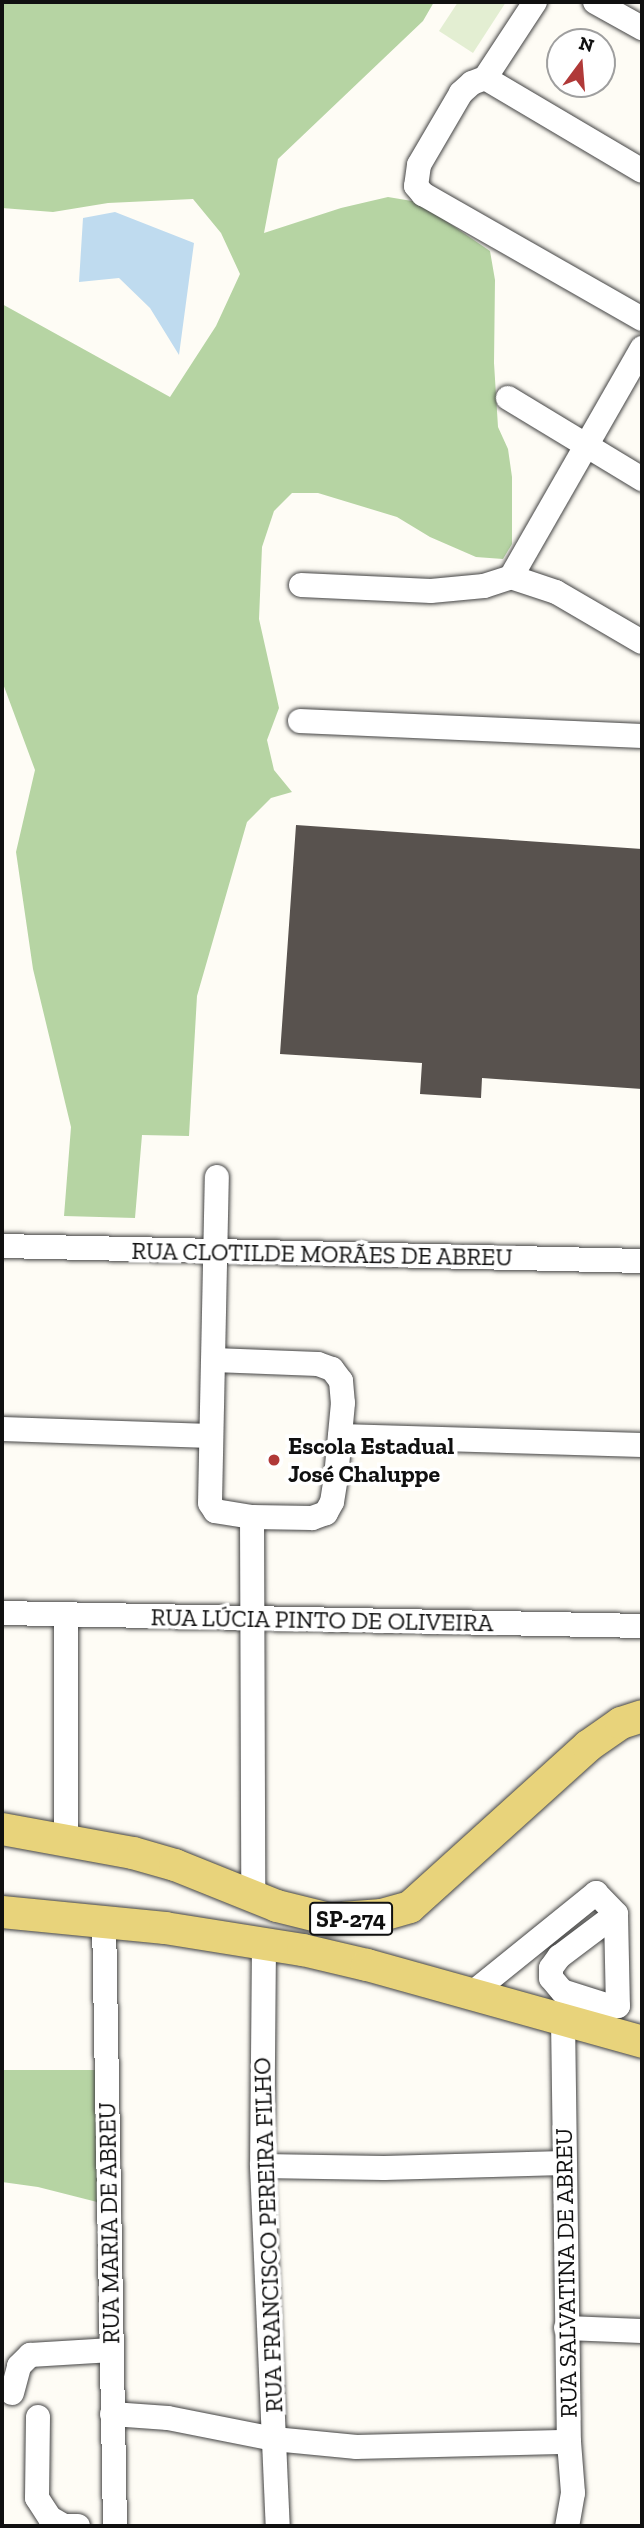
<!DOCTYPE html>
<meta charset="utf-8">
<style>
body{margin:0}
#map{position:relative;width:644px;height:2528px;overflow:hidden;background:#fefcf5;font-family:"Zilla Slab",serif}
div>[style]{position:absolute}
.forest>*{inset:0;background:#b6d4a3}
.pitch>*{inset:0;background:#e3eed2}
.water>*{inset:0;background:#bfdbef}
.building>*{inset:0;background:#58524e}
.roads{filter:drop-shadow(0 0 2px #434343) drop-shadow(0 0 2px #434343)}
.minor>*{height:24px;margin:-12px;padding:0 12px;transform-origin:12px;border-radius:12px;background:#fff}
.major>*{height:32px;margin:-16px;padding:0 16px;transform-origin:16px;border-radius:16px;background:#e8d37b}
.dots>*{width:19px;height:19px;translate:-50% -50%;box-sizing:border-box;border:4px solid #fff;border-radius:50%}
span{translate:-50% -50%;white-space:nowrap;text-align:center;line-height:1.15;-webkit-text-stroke:7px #fff;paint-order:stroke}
.shield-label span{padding:2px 5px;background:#fff;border:2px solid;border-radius:5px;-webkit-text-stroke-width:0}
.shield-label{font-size:23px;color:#101010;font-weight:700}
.street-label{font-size:24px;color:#101010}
.poi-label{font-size:24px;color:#101010;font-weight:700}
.left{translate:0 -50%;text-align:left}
.frame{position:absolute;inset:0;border:4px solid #101010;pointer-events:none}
.north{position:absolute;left:546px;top:28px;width:70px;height:70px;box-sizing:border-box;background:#fff;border:2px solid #9f9f9f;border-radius:50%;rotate:16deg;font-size:19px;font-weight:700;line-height:28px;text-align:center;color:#101010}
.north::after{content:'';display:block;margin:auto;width:24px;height:32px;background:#b03938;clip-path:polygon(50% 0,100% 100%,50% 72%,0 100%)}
</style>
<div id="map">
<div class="forest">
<div style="clip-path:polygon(2px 2px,434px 2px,423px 21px,278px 159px,264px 233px,341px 208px,388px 197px,418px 202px,490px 251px,495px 280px,494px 363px,498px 427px,508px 449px,512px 477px,512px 544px,503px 559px,476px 557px,430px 537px,397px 517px,318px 493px,292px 493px,274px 511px,262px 547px,259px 619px,279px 708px,267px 740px,274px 770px,292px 792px,271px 798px,247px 822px,197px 996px,189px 1136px,142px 1135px,135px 1218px,64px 1216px,71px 1127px,33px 969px,16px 852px,35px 770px,2px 681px,2px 304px,170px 397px,216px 326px,240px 274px,221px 233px,193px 199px,108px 203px,53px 212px,2px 208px)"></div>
<div style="clip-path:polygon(2px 2070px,95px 2070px,101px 2203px,38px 2187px,2px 2182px)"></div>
</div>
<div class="pitch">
<div style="clip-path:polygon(458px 2px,506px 2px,473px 53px,439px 31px)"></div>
</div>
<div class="water">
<div style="clip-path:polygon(115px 212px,194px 243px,179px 355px,150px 308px,119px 278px,79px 282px,83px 218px)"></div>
</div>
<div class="building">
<div style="clip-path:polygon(296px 825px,642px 849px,642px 1089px,482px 1078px,481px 1098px,420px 1094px,422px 1063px,280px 1054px)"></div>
</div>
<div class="roads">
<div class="minor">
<div style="left:535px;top:2px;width:91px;rotate:123.3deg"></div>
<div style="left:485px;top:78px;width:14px;rotate:159deg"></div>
<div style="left:472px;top:83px;width:15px;rotate:138deg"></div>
<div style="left:461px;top:93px;width:83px;rotate:120.3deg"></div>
<div style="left:419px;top:165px;width:21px;rotate:98deg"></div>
<div style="left:416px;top:186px;width:11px;rotate:49deg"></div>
<div style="left:423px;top:194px;width:252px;rotate:29.7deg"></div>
<div style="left:595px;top:2px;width:54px;rotate:29deg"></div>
<div style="left:485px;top:78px;width:182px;rotate:30.6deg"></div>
<div style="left:508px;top:398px;width:157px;rotate:31.2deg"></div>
<div style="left:511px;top:577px;width:47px;rotate:18.4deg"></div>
<div style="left:556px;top:592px;width:99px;rotate:30.2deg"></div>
<div style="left:301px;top:585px;width:130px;rotate:2.6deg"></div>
<div style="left:431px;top:591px;width:53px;rotate:-5.4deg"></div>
<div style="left:484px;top:586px;width:28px;rotate:-18deg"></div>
<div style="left:511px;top:577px;width:264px;rotate:-60.2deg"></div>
<div style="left:300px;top:721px;width:342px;rotate:2.5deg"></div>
<div style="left:2px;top:1246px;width:640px;rotate:1.34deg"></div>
<div style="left:214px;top:1360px;width:104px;rotate:2.2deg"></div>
<div style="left:318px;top:1364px;width:15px;rotate:20deg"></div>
<div style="left:332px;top:1369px;width:15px;rotate:53deg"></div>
<div style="left:341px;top:1381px;width:22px;rotate:85deg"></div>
<div style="left:343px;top:1403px;width:74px;rotate:95.4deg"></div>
<div style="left:336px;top:1477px;width:25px;rotate:99deg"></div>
<div style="left:332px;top:1502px;width:13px;rotate:119deg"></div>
<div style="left:326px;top:1513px;width:15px;rotate:160deg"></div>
<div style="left:312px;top:1518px;width:60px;rotate:-179deg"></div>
<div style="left:252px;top:1517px;width:37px;rotate:-171deg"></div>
<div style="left:215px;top:1511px;width:9px;rotate:-122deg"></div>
<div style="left:210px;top:1503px;width:326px;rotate:-88.8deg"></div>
<div style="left:2px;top:1429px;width:209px;rotate:1.9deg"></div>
<div style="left:340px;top:1436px;width:302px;rotate:1.7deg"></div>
<div style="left:252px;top:1517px;width:379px;rotate:89.8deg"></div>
<div style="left:2px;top:1613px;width:640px;rotate:1.16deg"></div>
<div style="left:66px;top:1840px;width:226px;rotate:-90deg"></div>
<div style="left:104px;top:1920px;width:606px;rotate:88.96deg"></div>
<div style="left:264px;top:1944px;width:222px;rotate:90.5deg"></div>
<div style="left:262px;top:2166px;width:360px;rotate:87.5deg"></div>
<div style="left:471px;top:1994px;width:161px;rotate:-38.9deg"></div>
<div style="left:596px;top:1893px;width:29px;rotate:46deg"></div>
<div style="left:616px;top:1914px;width:92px;rotate:88.8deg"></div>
<div style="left:618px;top:2006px;width:6px;rotate:171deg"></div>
<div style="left:612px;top:2007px;width:52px;rotate:-162.3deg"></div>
<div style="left:562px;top:1991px;width:17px;rotate:-130deg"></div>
<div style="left:551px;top:1978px;width:10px;rotate:-90deg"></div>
<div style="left:551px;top:1968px;width:14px;rotate:-54deg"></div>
<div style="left:559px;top:1957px;width:71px;rotate:-37deg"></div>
<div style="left:563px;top:2019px;width:423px;rotate:89.2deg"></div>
<div style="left:569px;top:2442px;width:51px;rotate:85.5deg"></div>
<div style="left:573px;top:2493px;width:34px;rotate:100deg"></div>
<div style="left:262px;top:2166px;width:122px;rotate:0.9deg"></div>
<div style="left:384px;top:2168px;width:180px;rotate:-1.6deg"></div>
<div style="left:566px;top:2328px;width:76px;rotate:2.3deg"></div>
<div style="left:12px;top:2393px;width:28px;rotate:-75deg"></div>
<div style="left:19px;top:2366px;width:16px;rotate:-45deg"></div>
<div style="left:30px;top:2355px;width:82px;rotate:-3.5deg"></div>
<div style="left:112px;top:2414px;width:56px;rotate:4.1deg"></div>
<div style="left:168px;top:2418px;width:108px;rotate:11.2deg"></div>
<div style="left:274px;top:2439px;width:83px;rotate:5.5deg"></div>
<div style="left:357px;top:2447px;width:212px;rotate:-1.4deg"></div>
<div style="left:38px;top:2417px;width:81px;rotate:90.7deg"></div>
<div style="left:37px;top:2498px;width:24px;rotate:57deg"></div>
<div style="left:50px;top:2518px;width:16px;rotate:30deg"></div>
<div style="left:64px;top:2526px;width:14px"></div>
</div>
<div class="major">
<div style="left:2px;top:1829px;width:133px;rotate:10.4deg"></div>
<div style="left:133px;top:1853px;width:44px;rotate:15.9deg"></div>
<div style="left:175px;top:1865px;width:110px;rotate:21.9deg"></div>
<div style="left:277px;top:1906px;width:54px;rotate:14deg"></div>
<div style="left:329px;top:1919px;width:53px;rotate:-4.3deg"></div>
<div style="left:382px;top:1915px;width:29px;rotate:-16deg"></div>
<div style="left:410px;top:1907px;width:240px;rotate:-42.1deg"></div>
<div style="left:588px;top:1746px;width:40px;rotate:-34.9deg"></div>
<div style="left:621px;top:1723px;width:22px;rotate:-18deg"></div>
<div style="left:2px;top:1912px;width:164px;rotate:5.6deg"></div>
<div style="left:165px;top:1928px;width:140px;rotate:9.1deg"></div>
<div style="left:303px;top:1950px;width:66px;rotate:13.2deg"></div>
<div style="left:367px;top:1965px;width:286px;rotate:15.6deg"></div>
</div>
</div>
<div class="dots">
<div style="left:274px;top:1460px;background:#b03938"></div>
</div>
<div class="shield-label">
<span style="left:351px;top:1919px">SP-274</span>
</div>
<div class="street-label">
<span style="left:322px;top:1254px;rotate:1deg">RUA CLOTILDE MORÃES DE ABREU</span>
<span style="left:322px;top:1620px;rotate:1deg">RUA LÚCIA PINTO DE OLIVEIRA</span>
<span style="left:109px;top:2223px;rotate:-91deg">RUA MARIA DE ABREU</span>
<span style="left:268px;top:2235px;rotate:-92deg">RUA FRANCISCO PEREIRA FILHO</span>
<span style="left:566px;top:2273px;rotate:-91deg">RUA SALVATINA DE ABREU</span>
</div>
<div class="poi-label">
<span class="left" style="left:288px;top:1460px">Escola Estadual<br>José Chaluppe</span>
</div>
<div class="frame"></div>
<div class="north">N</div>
</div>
